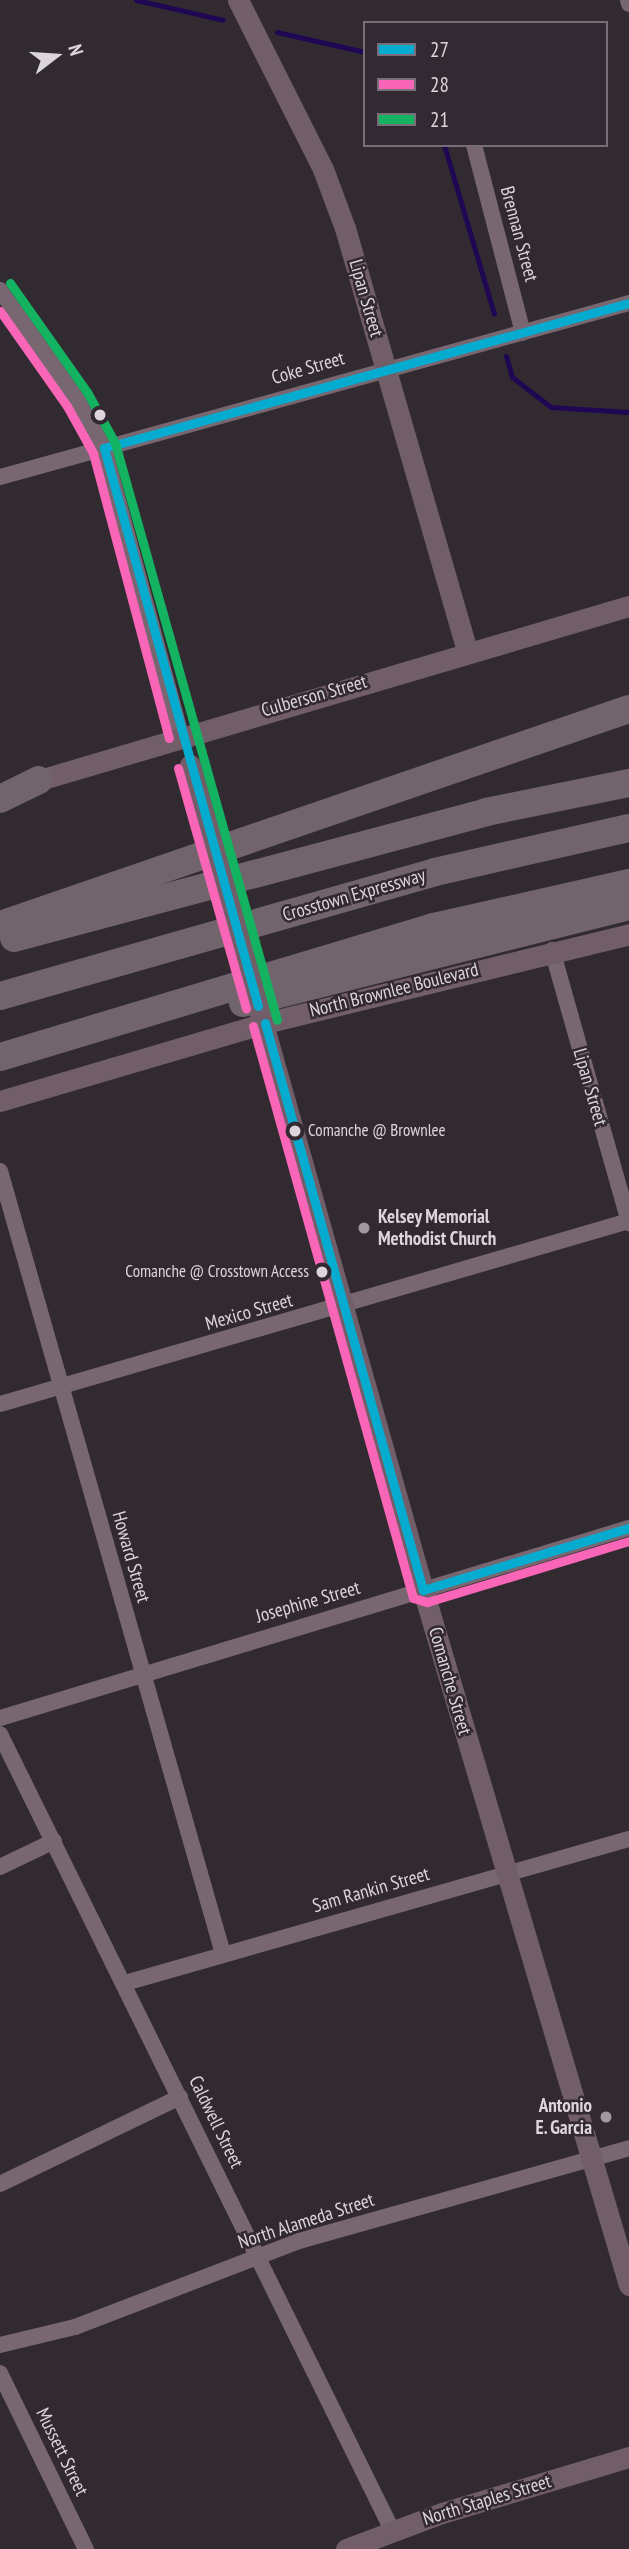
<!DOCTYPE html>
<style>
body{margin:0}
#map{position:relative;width:629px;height:2549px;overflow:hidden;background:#312b31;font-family:"PT Sans Narrow",sans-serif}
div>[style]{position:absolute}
.stream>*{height:5px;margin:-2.5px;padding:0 2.5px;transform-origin:2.5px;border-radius:2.5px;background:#200753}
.street>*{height:16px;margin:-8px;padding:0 8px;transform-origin:8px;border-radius:8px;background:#786671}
.secondary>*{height:21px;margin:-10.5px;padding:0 10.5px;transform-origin:10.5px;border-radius:10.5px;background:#715e69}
.highway>*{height:28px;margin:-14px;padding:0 14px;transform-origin:14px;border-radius:14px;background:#72646c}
.secondary-bridge>*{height:21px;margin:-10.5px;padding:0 10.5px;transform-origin:10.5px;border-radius:10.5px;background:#715e69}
.bus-1>*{height:9px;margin:-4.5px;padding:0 4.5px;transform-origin:4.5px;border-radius:4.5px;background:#06acd0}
.bus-2>*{height:9px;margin:-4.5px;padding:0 4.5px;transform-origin:4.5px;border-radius:4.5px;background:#fa66b7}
.bus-3>*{height:9px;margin:-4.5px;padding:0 4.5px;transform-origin:4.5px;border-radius:4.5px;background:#13b361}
.dots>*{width:19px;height:19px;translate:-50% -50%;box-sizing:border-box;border:4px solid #332933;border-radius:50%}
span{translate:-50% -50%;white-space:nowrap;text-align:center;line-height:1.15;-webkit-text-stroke:5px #332933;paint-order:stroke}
.bus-label{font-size:17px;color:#dcd5dc}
.left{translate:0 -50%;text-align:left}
.right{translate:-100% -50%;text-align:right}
.street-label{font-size:19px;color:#dcd5dc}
.poi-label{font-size:19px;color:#dcd5dc;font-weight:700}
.legend{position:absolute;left:363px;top:21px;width:245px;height:126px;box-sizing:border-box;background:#332933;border:2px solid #776e77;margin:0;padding:9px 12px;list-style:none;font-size:21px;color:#dcd5dc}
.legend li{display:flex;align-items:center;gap:14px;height:35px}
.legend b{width:35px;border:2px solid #776e77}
.north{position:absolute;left:21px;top:21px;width:70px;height:70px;-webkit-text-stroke:5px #332933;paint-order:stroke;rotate:73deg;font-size:19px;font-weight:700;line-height:28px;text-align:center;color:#dcd5dc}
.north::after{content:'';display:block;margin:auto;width:24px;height:32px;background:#dcd5dc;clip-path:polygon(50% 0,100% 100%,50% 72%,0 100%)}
</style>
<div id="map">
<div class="stream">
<div style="left:136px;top:0;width:89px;rotate:12.9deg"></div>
<div style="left:277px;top:32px;width:90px;rotate:12.8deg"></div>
<div style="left:444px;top:145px;width:176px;rotate:73.5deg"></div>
<div style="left:506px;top:356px;width:22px;rotate:74deg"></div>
<div style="left:512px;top:377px;width:49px;rotate:37.6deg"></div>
<div style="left:551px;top:407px;width:78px;rotate:3.7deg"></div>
</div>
<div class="street">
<div style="left:628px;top:0;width:4px;rotate:76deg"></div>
<div style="left:474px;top:145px;width:194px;rotate:75.4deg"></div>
<div style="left:0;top:290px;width:133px;rotate:54.8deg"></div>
<div style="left:77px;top:399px;width:56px;rotate:61.1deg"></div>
<div style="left:104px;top:448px;width:297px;rotate:75deg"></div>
<div style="left:0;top:477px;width:653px;rotate:-15.46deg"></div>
<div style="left:552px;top:950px;width:284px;rotate:74.2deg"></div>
<div style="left:0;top:1171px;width:814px;rotate:74.1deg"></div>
<div style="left:0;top:1404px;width:655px;rotate:-16.22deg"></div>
<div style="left:0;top:1718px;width:657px;rotate:-16.81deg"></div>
<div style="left:0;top:1734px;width:887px;rotate:63.78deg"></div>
<div style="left:0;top:1867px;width:60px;rotate:-25.7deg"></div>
<div style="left:125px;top:1983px;width:524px;rotate:-15.95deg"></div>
<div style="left:0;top:2184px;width:200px;rotate:-25.8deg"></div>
<div style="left:0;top:2345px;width:77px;rotate:-13.5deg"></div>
<div style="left:75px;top:2327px;width:240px;rotate:-21deg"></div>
<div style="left:299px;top:2241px;width:343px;rotate:-15.7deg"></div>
<div style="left:0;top:2373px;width:196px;rotate:64deg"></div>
</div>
<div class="secondary">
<div style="left:238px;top:0;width:189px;rotate:63.3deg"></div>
<div style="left:323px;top:169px;width:63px;rotate:69.6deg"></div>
<div style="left:345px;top:228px;width:440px;rotate:73.9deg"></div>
<div style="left:26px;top:784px;width:629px;rotate:-16.45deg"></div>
<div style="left:258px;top:1006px;width:607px;rotate:74.22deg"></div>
<div style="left:423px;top:1590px;width:725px;rotate:73.49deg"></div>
<div style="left:0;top:1101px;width:276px;rotate:-16.4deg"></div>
<div style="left:265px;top:1023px;width:375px;rotate:-13.7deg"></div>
<div style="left:346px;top:2549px;width:103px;rotate:-20.6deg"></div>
<div style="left:442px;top:2513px;width:195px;rotate:-16.7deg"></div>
</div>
<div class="highway">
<div style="left:0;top:799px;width:43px;rotate:-26deg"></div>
<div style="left:0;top:925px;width:665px;rotate:-18.95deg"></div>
<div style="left:14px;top:938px;width:489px;rotate:-14.9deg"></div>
<div style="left:486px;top:812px;width:146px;rotate:-11.5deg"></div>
<div style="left:0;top:996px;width:452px;rotate:-15.9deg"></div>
<div style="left:435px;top:872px;width:199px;rotate:-12.8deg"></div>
<div style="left:243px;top:1003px;width:398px;rotate:-14.1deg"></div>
<div style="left:0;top:1057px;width:453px;rotate:-16.7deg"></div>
<div style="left:434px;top:927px;width:200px;rotate:-12.7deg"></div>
</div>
<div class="secondary-bridge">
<div style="left:190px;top:765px;width:250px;rotate:74.2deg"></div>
</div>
<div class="bus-1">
<div style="left:258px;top:1006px;width:579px;rotate:-105.43deg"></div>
<div style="left:104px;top:448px;width:545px;rotate:-15.44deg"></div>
<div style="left:265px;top:1023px;width:589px;rotate:74.43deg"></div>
<div style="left:423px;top:1590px;width:215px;rotate:-16.8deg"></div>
</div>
<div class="bus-2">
<div style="left:0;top:311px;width:116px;rotate:54.8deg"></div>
<div style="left:67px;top:406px;width:54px;rotate:61deg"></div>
<div style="left:93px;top:453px;width:295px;rotate:75.1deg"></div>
<div style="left:178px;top:768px;width:250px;rotate:74.2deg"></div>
<div style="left:253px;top:1026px;width:594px;rotate:74.37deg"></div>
<div style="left:413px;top:1598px;width:15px;rotate:16deg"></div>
<div style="left:427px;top:1602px;width:211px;rotate:-16.8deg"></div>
</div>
<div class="bus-3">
<div style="left:10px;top:283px;width:133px;rotate:54.8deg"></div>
<div style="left:87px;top:392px;width:58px;rotate:61.2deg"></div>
<div style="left:115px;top:443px;width:599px;rotate:74.32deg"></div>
</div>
<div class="dots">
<div style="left:100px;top:415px;background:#dcd5dc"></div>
<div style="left:295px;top:1131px;background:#dcd5dc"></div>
<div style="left:364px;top:1228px;background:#a09aa0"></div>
<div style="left:322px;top:1272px;background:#dcd5dc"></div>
<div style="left:606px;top:2117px;background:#a09aa0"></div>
</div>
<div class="bus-label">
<span class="left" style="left:308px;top:1131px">Comanche @ Brownlee</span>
<span class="right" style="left:309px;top:1272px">Comanche @ Crosstown Access</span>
</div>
<div class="street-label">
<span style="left:519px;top:234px;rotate:75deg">Brennan Street</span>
<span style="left:366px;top:298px;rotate:74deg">Lipan Street</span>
<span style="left:308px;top:368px;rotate:-16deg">Coke Street</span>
<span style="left:314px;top:696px;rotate:-16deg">Culberson Street</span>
<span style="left:354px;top:895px;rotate:-16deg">Crosstown Expressway</span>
<span style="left:394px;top:990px;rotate:-14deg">North Brownlee Boulevard</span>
<span style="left:590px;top:1087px;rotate:74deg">Lipan Street</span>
<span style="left:249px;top:1312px;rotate:-16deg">Mexico Street</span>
<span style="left:131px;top:1557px;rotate:74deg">Howard Street</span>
<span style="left:308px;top:1602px;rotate:-16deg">Josephine Street</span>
<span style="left:450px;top:1681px;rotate:74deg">Comanche Street</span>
<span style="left:371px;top:1890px;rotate:-16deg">Sam Rankin Street</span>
<span style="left:216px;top:2122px;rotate:64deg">Caldwell Street</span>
<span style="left:306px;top:2221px;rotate:-18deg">North Alameda Street</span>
<span style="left:62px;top:2452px;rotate:64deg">Mussett Street</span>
<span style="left:487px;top:2500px;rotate:-17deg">North Staples Street</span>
</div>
<div class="poi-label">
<span class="left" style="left:378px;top:1228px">Kelsey Memorial<br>Methodist Church</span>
<span class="right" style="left:592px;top:2117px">Antonio<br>E. Garcia</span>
</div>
<ul class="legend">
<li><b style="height:9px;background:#06acd0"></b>27</li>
<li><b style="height:9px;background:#fa66b7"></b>28</li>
<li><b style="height:9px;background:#13b361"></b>21</li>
</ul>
<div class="north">N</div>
</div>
